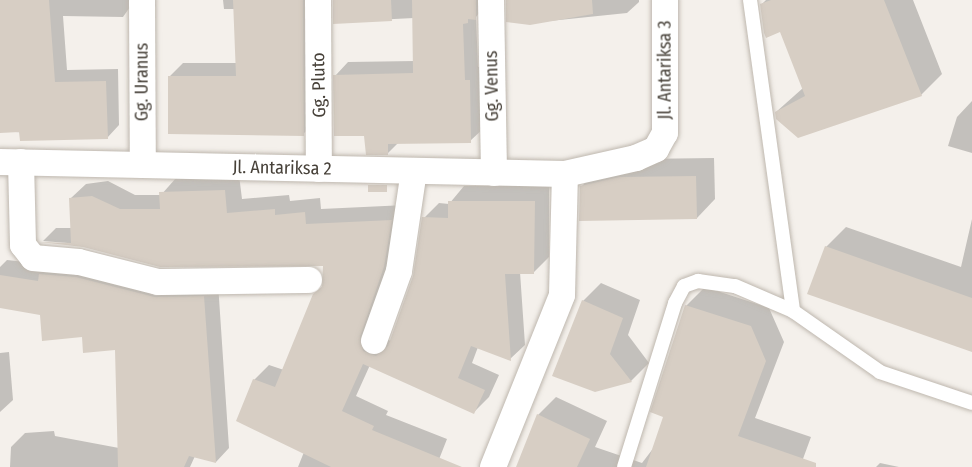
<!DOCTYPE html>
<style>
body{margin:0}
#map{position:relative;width:972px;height:467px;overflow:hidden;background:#f4f0eb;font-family:"Fira Sans Condensed",sans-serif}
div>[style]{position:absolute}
.shadow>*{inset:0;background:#0003}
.building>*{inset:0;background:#d7cec4}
.roads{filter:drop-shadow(0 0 2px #beb7ae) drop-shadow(0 0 2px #beb7ae)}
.lane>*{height:14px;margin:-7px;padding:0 7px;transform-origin:7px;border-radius:7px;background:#fff}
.street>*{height:26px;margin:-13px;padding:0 13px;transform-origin:13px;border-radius:13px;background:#fff}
span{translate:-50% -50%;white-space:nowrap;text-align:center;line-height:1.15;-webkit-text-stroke:4.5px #fff;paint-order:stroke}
.street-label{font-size:18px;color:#474139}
</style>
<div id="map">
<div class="shadow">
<div style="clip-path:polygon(0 0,135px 0,123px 17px,63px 16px,67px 70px,118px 69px,119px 125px,107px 138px,0 131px)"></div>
<div style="clip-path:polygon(223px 0,316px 0,317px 121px,303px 134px,170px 76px,183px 63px,237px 63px,235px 9px,224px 9px)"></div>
<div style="clip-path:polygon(333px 0,489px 0,476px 17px,478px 67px,483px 67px,484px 128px,470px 141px,399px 142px,387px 154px,366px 135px,335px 76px,348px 62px,415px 61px,414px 18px,335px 22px)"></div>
<div style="clip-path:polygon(507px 0,639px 0,639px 2px,627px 13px,530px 23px)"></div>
<div style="clip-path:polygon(766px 0,913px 0,942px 74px,921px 95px,776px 112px,803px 88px,781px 30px,761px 5px)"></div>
<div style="clip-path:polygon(972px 101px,972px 153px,948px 146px,957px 117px)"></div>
<div style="clip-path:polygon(714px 158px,715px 199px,697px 218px,581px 187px,600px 168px,639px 159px)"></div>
<div style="clip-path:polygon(239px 175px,242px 199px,289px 195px,290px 201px,320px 198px,321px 209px,406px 205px,377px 336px,391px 341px,415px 276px,424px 218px,439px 203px,449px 204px,464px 186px,549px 186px,549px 257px,534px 272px,520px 272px,525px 345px,510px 359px,478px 347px,472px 363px,499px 375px,489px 397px,474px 412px,370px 365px,356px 396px,388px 411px,386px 415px,447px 439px,436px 467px,298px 467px,304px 452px,254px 380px,269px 365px,284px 370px,314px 295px,324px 285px,325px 264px,43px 241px,56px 228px,72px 228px,71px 198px,86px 184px,108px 181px,135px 195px,161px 195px,176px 178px)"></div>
<div style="clip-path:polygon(972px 219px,972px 351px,809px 293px,826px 247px,846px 227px,961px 267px)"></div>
<div style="clip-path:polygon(7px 260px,218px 283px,229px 448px,216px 462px,195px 456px,190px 467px,10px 467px,11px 447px,25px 433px,54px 431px,55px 436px,119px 448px,116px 348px,42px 313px,0 306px,0 267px)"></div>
<div style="clip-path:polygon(601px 283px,640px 300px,628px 335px,649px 363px,631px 381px,595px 390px,583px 301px)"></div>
<div style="clip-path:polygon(705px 287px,769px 308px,784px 342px,755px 418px,811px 437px,800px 467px,518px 467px,538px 415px,556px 397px,607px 421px,595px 447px,642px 463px,655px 446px,665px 416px,686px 306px)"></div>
<div style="clip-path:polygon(9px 352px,13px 400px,0 412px,0 353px)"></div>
<div style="clip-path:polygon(880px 463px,899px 467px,876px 467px)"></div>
</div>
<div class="building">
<div style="clip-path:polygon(0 0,49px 0,55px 82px,106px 81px,108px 139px,20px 141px,19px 132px,0 133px)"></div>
<div style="clip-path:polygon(233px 0,303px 0,304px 136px,168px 134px,168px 76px,236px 76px)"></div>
<div style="clip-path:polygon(333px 0,391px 0,392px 21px,333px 24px)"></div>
<div style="clip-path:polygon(412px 0,476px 0,476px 20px,468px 19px,468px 23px,463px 24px,465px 80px,470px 80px,471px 143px,388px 144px,388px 155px,366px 155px,364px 136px,334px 136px,333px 75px,413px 73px)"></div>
<div style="clip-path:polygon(506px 0,592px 0,593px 14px,530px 25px,506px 22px)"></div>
<div style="clip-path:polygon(771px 0,884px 0,922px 96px,798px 138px,776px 119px,775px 112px,805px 96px,780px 32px,766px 38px,764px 33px,760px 4px)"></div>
<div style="clip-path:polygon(696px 176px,697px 219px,579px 221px,580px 186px,619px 177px)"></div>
<div style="clip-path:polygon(368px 185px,387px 185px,387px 192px,368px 192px)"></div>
<div style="clip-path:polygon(225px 190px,227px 213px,275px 209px,275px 215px,305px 212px,306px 224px,392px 220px,384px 267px,360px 337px,363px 351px,376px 356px,388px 346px,413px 276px,422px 217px,448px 218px,448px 201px,535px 201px,534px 274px,505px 274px,511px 361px,471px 346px,458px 378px,485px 390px,474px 414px,363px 364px,342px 411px,374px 426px,372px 430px,462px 467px,331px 467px,236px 421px,253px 379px,275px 387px,313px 294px,322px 287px,323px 266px,160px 267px,83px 247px,40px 242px,71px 243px,69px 198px,92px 196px,120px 209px,160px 209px,159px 192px)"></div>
<div style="clip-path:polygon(825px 246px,972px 298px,972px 352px,807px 294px)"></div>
<div style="clip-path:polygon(39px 274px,76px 277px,155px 297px,204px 296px,216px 463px,189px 456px,184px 467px,118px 467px,115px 350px,83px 353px,82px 337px,42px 341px,40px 315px,0 308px,0 275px,38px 281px)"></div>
<div style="clip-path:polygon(582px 300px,623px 318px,610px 354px,632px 382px,595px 392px,552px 376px)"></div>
<div style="clip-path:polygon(685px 305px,751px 326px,766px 361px,738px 436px,816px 463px,816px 467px,646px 467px,663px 417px,650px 412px)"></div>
<div style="clip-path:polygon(537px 414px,590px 439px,577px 467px,516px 467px)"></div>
</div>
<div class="roads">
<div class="lane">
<div style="left:750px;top:0;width:314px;rotate:82.1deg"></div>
<div style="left:624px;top:467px;width:172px;rotate:-72.7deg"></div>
<div style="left:675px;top:303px;width:19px;rotate:-62deg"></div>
<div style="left:684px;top:286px;width:15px;rotate:-20deg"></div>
<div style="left:698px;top:281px;width:37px;rotate:8deg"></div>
<div style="left:735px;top:286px;width:63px;rotate:23.3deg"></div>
<div style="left:793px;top:311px;width:106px;rotate:35deg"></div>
<div style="left:880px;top:372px;width:97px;rotate:18.6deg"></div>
</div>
<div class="street">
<div style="left:142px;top:0;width:165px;rotate:89.7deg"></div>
<div style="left:318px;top:0;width:169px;rotate:89.7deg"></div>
<div style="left:491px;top:0;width:173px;rotate:89deg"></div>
<div style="left:0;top:162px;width:565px;rotate:1.22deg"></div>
<div style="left:565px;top:174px;width:73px;rotate:-12.7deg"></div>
<div style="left:636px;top:158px;width:22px;rotate:-24deg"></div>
<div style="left:656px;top:149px;width:18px;rotate:-61deg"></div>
<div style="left:665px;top:133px;width:133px;rotate:-90deg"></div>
<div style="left:21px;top:162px;width:83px;rotate:88.6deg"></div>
<div style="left:23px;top:245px;width:16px;rotate:52deg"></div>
<div style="left:33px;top:258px;width:46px;rotate:5deg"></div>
<div style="left:79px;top:262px;width:81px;rotate:14.2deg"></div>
<div style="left:158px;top:282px;width:151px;rotate:-0.8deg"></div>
<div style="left:374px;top:341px;width:74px;rotate:-70.3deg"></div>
<div style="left:399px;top:271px;width:101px;rotate:-81.5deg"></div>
<div style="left:493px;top:467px;width:185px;rotate:-68.1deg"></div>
<div style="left:562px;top:295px;width:121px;rotate:-88.6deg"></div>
</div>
</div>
<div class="street-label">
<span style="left:665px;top:70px;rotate:-90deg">Jl. Antariksa 3</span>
<span style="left:142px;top:82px;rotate:-90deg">Gg. Uranus</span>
<span style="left:319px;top:85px;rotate:-91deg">Gg. Pluto</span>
<span style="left:492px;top:86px;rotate:-91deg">Gg. Venus</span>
<span style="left:282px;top:168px;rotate:1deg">Jl. Antariksa 2</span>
</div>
</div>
